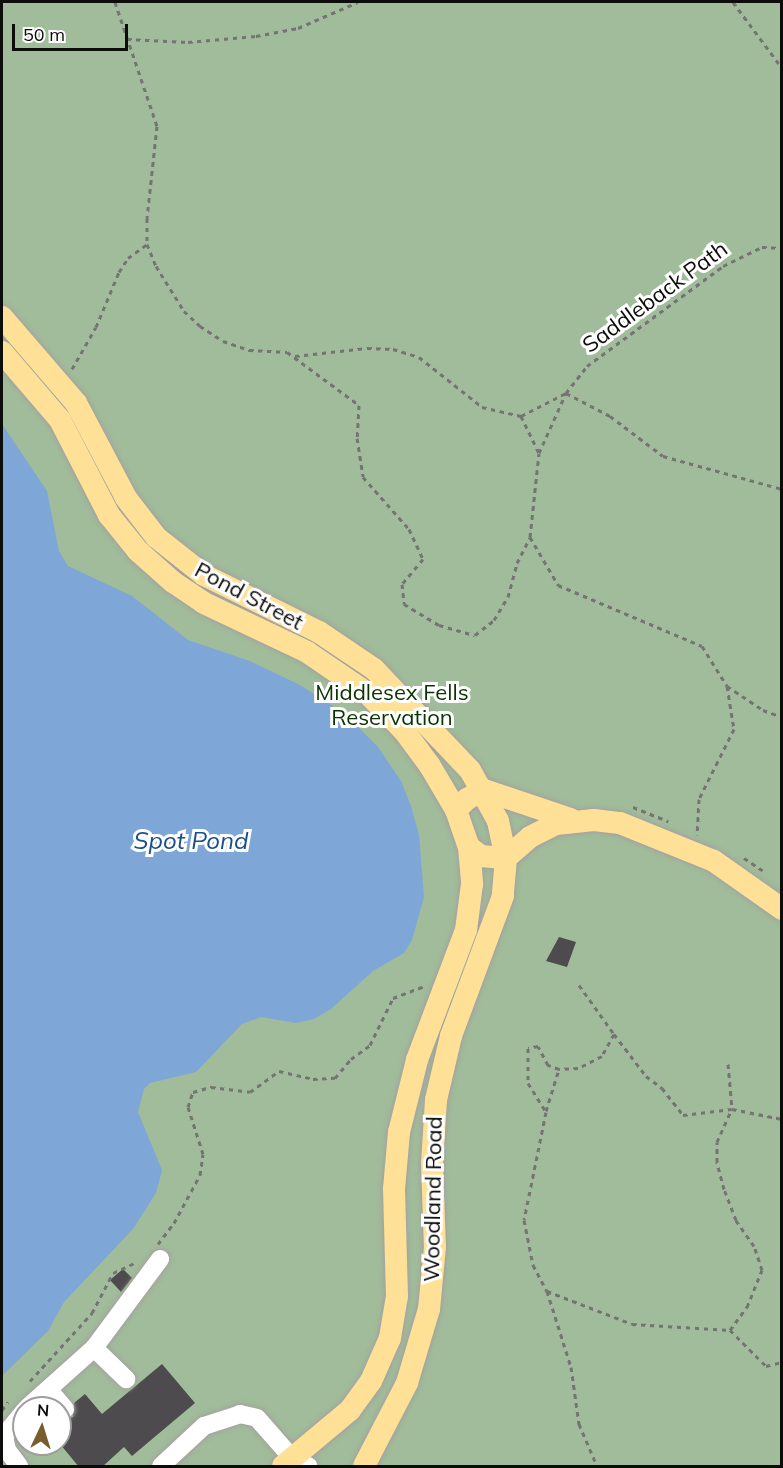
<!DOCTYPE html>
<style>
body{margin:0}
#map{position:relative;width:783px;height:1468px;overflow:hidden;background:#e4e2de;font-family:Mulish,sans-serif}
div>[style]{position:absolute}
.green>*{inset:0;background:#a0bc9a}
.water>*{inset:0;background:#7ea7d7}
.building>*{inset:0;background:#4d4b4e}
.path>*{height:3px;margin-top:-1.5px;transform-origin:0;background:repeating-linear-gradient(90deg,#757472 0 4.5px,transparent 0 9px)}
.roads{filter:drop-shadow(0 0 2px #a4a29f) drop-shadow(0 0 2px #a4a29f)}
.minor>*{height:18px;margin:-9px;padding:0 9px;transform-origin:9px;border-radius:9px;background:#fff}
.major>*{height:22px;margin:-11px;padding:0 11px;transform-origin:11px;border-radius:11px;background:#fee097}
span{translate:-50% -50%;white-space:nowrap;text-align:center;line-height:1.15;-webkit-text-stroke:6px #fff;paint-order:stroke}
.street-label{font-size:22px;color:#0c0c0b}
.park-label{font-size:22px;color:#093401}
.water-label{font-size:24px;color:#19508c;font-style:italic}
.frame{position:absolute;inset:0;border:3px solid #0c0c0b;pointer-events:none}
.north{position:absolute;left:12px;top:1396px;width:60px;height:60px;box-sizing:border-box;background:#fff;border:2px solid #9e9e9d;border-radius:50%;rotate:4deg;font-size:16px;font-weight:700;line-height:24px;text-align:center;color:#0c0c0b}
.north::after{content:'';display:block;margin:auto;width:21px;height:27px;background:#775d2f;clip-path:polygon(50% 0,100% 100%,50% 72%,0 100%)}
.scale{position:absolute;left:12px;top:24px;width:116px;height:27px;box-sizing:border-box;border:3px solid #0c0c0b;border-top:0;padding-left:8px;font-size:18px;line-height:21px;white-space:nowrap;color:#0c0c0b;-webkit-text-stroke:4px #fff;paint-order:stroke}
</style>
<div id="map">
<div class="green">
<div style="clip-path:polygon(evenodd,2px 2px,781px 2px,781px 1466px,2px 1466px,2px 2px,24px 1408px,60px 1408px,60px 1444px,24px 1444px,24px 1408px)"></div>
</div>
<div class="water">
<div style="clip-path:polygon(2px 424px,47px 491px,59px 551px,68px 566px,132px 596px,188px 640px,250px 661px,300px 685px,345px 714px,378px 747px,401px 781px,411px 806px,419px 835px,424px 897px,412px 940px,404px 953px,373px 971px,331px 1009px,314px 1019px,296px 1023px,261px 1017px,242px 1024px,196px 1072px,150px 1083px,144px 1089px,138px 1112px,162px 1170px,156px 1193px,133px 1229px,64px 1302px,48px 1331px,2px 1376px)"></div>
</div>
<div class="building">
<div style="clip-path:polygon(559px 937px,576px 942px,567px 967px,546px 961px)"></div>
<div style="clip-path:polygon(123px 1269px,132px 1278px,121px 1292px,110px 1280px)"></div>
<div style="clip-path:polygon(162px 1364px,195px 1403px,132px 1456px,124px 1447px,102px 1467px,79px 1467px,60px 1444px,60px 1419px,73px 1417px,74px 1403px,85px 1394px,102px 1414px)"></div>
</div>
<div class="path">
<div style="left:115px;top:2px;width:131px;rotate:71.3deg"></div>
<div style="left:157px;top:126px;width:93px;rotate:96.2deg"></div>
<div style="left:147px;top:218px;width:26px;rotate:90deg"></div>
<div style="left:147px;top:244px;width:24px;rotate:68deg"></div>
<div style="left:156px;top:266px;width:53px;rotate:58.1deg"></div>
<div style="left:184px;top:311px;width:22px;rotate:43deg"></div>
<div style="left:200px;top:326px;width:27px;rotate:33deg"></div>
<div style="left:223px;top:341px;width:28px;rotate:19deg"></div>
<div style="left:249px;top:350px;width:38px;rotate:3deg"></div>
<div style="left:287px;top:352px;width:89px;rotate:36.4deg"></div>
<div style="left:359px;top:405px;width:33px;rotate:93deg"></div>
<div style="left:357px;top:438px;width:39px;rotate:81deg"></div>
<div style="left:363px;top:477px;width:69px;rotate:48.5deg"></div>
<div style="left:409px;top:529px;width:33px;rotate:65deg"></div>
<div style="left:423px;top:559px;width:33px;rotate:130deg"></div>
<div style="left:402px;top:584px;width:20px;rotate:84deg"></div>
<div style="left:404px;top:604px;width:41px;rotate:31deg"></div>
<div style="left:439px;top:625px;width:37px;rotate:16deg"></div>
<div style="left:475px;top:635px;width:24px;rotate:-38deg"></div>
<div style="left:494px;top:620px;width:27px;rotate:-59deg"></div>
<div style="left:508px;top:597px;width:35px;rotate:-75deg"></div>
<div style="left:517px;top:563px;width:29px;rotate:-63deg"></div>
<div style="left:530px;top:537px;width:84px;rotate:-83.9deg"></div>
<div style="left:539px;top:453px;width:66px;rotate:-65.8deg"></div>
<div style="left:566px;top:393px;width:34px;rotate:-52deg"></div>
<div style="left:587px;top:366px;width:169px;rotate:-36.3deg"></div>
<div style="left:723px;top:266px;width:43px;rotate:-26deg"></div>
<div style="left:762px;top:247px;width:20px;rotate:3deg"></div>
<div style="left:733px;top:2px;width:82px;rotate:53.4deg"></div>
<div style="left:127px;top:39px;width:61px;rotate:2.8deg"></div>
<div style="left:188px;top:42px;width:68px;rotate:-5deg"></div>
<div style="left:256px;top:36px;width:43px;rotate:-10.8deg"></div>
<div style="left:298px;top:28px;width:65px;rotate:-23.4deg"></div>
<div style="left:295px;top:356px;width:72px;rotate:-6.3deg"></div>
<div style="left:367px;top:348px;width:26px;rotate:2deg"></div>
<div style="left:393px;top:349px;width:27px;rotate:17deg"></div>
<div style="left:419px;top:357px;width:80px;rotate:38.4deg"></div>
<div style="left:482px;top:407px;width:40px;rotate:13deg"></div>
<div style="left:521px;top:416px;width:41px;rotate:64.1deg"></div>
<div style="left:72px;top:369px;width:48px;rotate:-60.3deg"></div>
<div style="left:96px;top:327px;width:60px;rotate:-67.3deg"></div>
<div style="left:119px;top:272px;width:17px;rotate:-57deg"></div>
<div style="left:128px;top:258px;width:24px;rotate:-36deg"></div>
<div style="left:521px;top:416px;width:51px;rotate:-27.1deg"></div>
<div style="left:566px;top:393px;width:50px;rotate:27.6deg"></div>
<div style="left:610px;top:416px;width:66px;rotate:37deg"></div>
<div style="left:663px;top:456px;width:123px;rotate:15.5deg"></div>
<div style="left:530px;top:537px;width:56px;rotate:59.7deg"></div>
<div style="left:558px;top:585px;width:156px;rotate:23deg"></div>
<div style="left:702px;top:646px;width:47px;rotate:58deg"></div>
<div style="left:727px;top:686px;width:44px;rotate:80.8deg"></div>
<div style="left:734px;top:729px;width:78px;rotate:116.6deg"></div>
<div style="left:699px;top:799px;width:36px;rotate:93deg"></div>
<div style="left:727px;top:686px;width:43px;rotate:33.7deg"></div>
<div style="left:763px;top:710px;width:20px;rotate:20deg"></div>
<div style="left:633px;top:807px;width:38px;rotate:22deg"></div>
<div style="left:744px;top:858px;width:23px;rotate:34deg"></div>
<div style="left:579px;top:985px;width:60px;rotate:54.5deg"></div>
<div style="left:614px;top:1034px;width:25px;rotate:119deg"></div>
<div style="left:602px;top:1056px;width:27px;rotate:153deg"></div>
<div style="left:578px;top:1068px;width:19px;rotate:177deg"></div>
<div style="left:559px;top:1069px;width:12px;rotate:-160deg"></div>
<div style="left:548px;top:1065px;width:21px;rotate:-118deg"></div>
<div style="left:538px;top:1046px;width:10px;rotate:169deg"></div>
<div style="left:528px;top:1048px;width:35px;rotate:90deg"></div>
<div style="left:528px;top:1083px;width:34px;rotate:58deg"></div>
<div style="left:546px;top:1112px;width:110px;rotate:101.5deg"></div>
<div style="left:524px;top:1220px;width:46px;rotate:78.7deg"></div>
<div style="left:533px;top:1265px;width:30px;rotate:62deg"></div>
<div style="left:547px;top:1291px;width:80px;rotate:72.5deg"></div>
<div style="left:571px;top:1367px;width:58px;rotate:82deg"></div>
<div style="left:579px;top:1424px;width:46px;rotate:66.8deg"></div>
<div style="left:614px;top:1034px;width:53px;rotate:52.7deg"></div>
<div style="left:646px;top:1076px;width:20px;rotate:37deg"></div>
<div style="left:662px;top:1088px;width:34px;rotate:52deg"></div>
<div style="left:683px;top:1115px;width:49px;rotate:-7deg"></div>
<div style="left:732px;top:1109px;width:51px;rotate:11.3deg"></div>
<div style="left:728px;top:1064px;width:45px;rotate:84.9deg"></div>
<div style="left:546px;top:1111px;width:44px;rotate:-72.8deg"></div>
<div style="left:158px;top:1244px;width:26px;rotate:-53deg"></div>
<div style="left:174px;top:1223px;width:55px;rotate:-61.6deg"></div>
<div style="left:200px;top:1175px;width:21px;rotate:-82deg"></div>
<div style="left:203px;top:1154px;width:49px;rotate:-107.7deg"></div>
<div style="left:188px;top:1107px;width:16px;rotate:-72deg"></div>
<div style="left:193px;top:1092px;width:19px;rotate:-16deg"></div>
<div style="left:211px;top:1087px;width:39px;rotate:7deg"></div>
<div style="left:250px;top:1092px;width:36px;rotate:-36deg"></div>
<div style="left:279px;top:1071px;width:35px;rotate:13deg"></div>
<div style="left:313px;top:1079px;width:22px;rotate:-3deg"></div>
<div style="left:335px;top:1078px;width:25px;rotate:-50deg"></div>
<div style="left:351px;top:1059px;width:24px;rotate:-36deg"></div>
<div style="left:370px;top:1045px;width:52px;rotate:-63.9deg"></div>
<div style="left:393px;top:998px;width:34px;rotate:-21deg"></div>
<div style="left:547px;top:1291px;width:91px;rotate:21.2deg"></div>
<div style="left:632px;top:1324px;width:98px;rotate:3.5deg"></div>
<div style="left:730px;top:1330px;width:29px;rotate:-54deg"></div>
<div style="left:747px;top:1307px;width:40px;rotate:-68deg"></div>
<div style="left:762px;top:1270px;width:25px;rotate:-108deg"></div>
<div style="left:754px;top:1246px;width:32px;rotate:-125deg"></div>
<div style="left:736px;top:1220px;width:33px;rotate:-111deg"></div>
<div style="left:724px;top:1189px;width:28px;rotate:-105deg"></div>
<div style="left:717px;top:1162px;width:20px;rotate:-90deg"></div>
<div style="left:717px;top:1142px;width:36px;rotate:-66deg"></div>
<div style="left:730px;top:1330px;width:51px;rotate:45deg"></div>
<div style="left:766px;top:1366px;width:16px;rotate:-14deg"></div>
<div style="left:30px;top:1381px;width:92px;rotate:-47.6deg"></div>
<div style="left:92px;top:1313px;width:45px;rotate:-62.3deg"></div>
<div style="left:113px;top:1273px;width:26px;rotate:-25deg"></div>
<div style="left:2px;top:1410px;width:10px;rotate:-53deg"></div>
</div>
<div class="roads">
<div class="minor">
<div style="left:94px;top:1348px;width:45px;rotate:44.1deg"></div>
<div style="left:49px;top:1390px;width:25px;rotate:50deg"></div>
<div style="left:27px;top:1408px;width:90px;rotate:-41.8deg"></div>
<div style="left:94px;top:1348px;width:111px;rotate:-53.4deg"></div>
<div style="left:19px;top:1466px;width:20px;rotate:-127deg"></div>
<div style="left:7px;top:1450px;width:14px;rotate:-102deg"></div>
<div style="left:4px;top:1436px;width:32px;rotate:-51deg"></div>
<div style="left:161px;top:1466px;width:59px;rotate:-42.9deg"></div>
<div style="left:204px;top:1426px;width:38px;rotate:-18deg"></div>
<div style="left:240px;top:1414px;width:17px;rotate:13deg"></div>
<div style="left:257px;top:1418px;width:55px;rotate:48.7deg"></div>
<div style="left:293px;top:1459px;width:17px;rotate:25deg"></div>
</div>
<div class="major">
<div style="left:2px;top:317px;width:113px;rotate:49.3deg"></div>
<div style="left:76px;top:403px;width:107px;rotate:62.2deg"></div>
<div style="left:126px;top:498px;width:49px;rotate:52.4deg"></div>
<div style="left:156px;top:537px;width:61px;rotate:38.4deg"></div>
<div style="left:204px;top:575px;width:128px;rotate:26.4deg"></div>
<div style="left:319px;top:632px;width:66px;rotate:33.9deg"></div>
<div style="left:374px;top:669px;width:139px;rotate:46.5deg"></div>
<div style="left:470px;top:770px;width:58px;rotate:61.2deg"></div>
<div style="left:498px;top:821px;width:38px;rotate:78deg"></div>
<div style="left:506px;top:858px;width:38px;rotate:95deg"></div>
<div style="left:503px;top:896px;width:149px;rotate:110.4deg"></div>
<div style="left:451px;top:1036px;width:66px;rotate:103.2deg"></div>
<div style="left:436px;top:1100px;width:63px;rotate:93.6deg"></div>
<div style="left:432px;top:1163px;width:84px;rotate:88deg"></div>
<div style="left:435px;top:1247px;width:62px;rotate:95.5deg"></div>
<div style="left:429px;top:1309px;width:77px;rotate:106.6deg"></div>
<div style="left:407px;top:1383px;width:93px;rotate:117.4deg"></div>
<div style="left:2px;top:352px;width:89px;rotate:49.5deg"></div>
<div style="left:60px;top:420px;width:107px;rotate:62.7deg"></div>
<div style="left:109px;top:515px;width:46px;rotate:51.1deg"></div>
<div style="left:138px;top:551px;width:47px;rotate:41.5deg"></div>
<div style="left:173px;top:582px;width:37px;rotate:34deg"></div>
<div style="left:204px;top:603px;width:114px;rotate:25.4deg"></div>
<div style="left:307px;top:652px;width:73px;rotate:34.3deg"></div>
<div style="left:367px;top:693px;width:54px;rotate:45.7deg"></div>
<div style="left:405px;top:732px;width:42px;rotate:53.7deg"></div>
<div style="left:430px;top:766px;width:51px;rotate:59.4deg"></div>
<div style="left:456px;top:810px;width:39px;rotate:71deg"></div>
<div style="left:469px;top:847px;width:37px;rotate:85deg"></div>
<div style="left:472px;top:884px;width:46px;rotate:97.4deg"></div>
<div style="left:466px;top:930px;width:139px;rotate:110.7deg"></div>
<div style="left:417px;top:1060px;width:74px;rotate:104deg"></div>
<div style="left:399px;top:1132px;width:57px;rotate:95deg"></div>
<div style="left:394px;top:1189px;width:107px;rotate:88.4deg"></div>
<div style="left:397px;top:1296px;width:43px;rotate:99.5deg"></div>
<div style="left:390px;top:1338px;width:47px;rotate:113.8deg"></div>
<div style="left:371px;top:1381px;width:36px;rotate:126deg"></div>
<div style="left:350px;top:1410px;width:87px;rotate:140.1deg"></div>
<div style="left:456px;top:810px;width:16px;rotate:-45deg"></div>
<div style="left:467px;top:799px;width:19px;rotate:-28deg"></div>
<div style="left:484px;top:790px;width:91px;rotate:18.6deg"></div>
<div style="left:469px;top:847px;width:15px;rotate:37deg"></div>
<div style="left:481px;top:856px;width:25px;rotate:5deg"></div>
<div style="left:506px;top:858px;width:32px;rotate:-41deg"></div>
<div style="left:530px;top:837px;width:29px;rotate:-27deg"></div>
<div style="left:556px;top:824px;width:38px;rotate:-6deg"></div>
<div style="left:594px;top:820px;width:26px;rotate:7deg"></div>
<div style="left:620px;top:823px;width:101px;rotate:22deg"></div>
<div style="left:714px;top:861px;width:83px;rotate:35.2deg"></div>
</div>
</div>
<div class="street-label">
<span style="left:655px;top:297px;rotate:-36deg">Saddleback Path</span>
<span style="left:249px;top:596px;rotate:28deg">Pond Street</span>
<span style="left:433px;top:1199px;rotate:-89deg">Woodland Road</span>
</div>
<div class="park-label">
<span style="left:392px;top:705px">Middlesex Fells<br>Reservation</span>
</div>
<div class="water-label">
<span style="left:191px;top:841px">Spot Pond</span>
</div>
<div class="frame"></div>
<div class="north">N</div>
<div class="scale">50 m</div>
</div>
